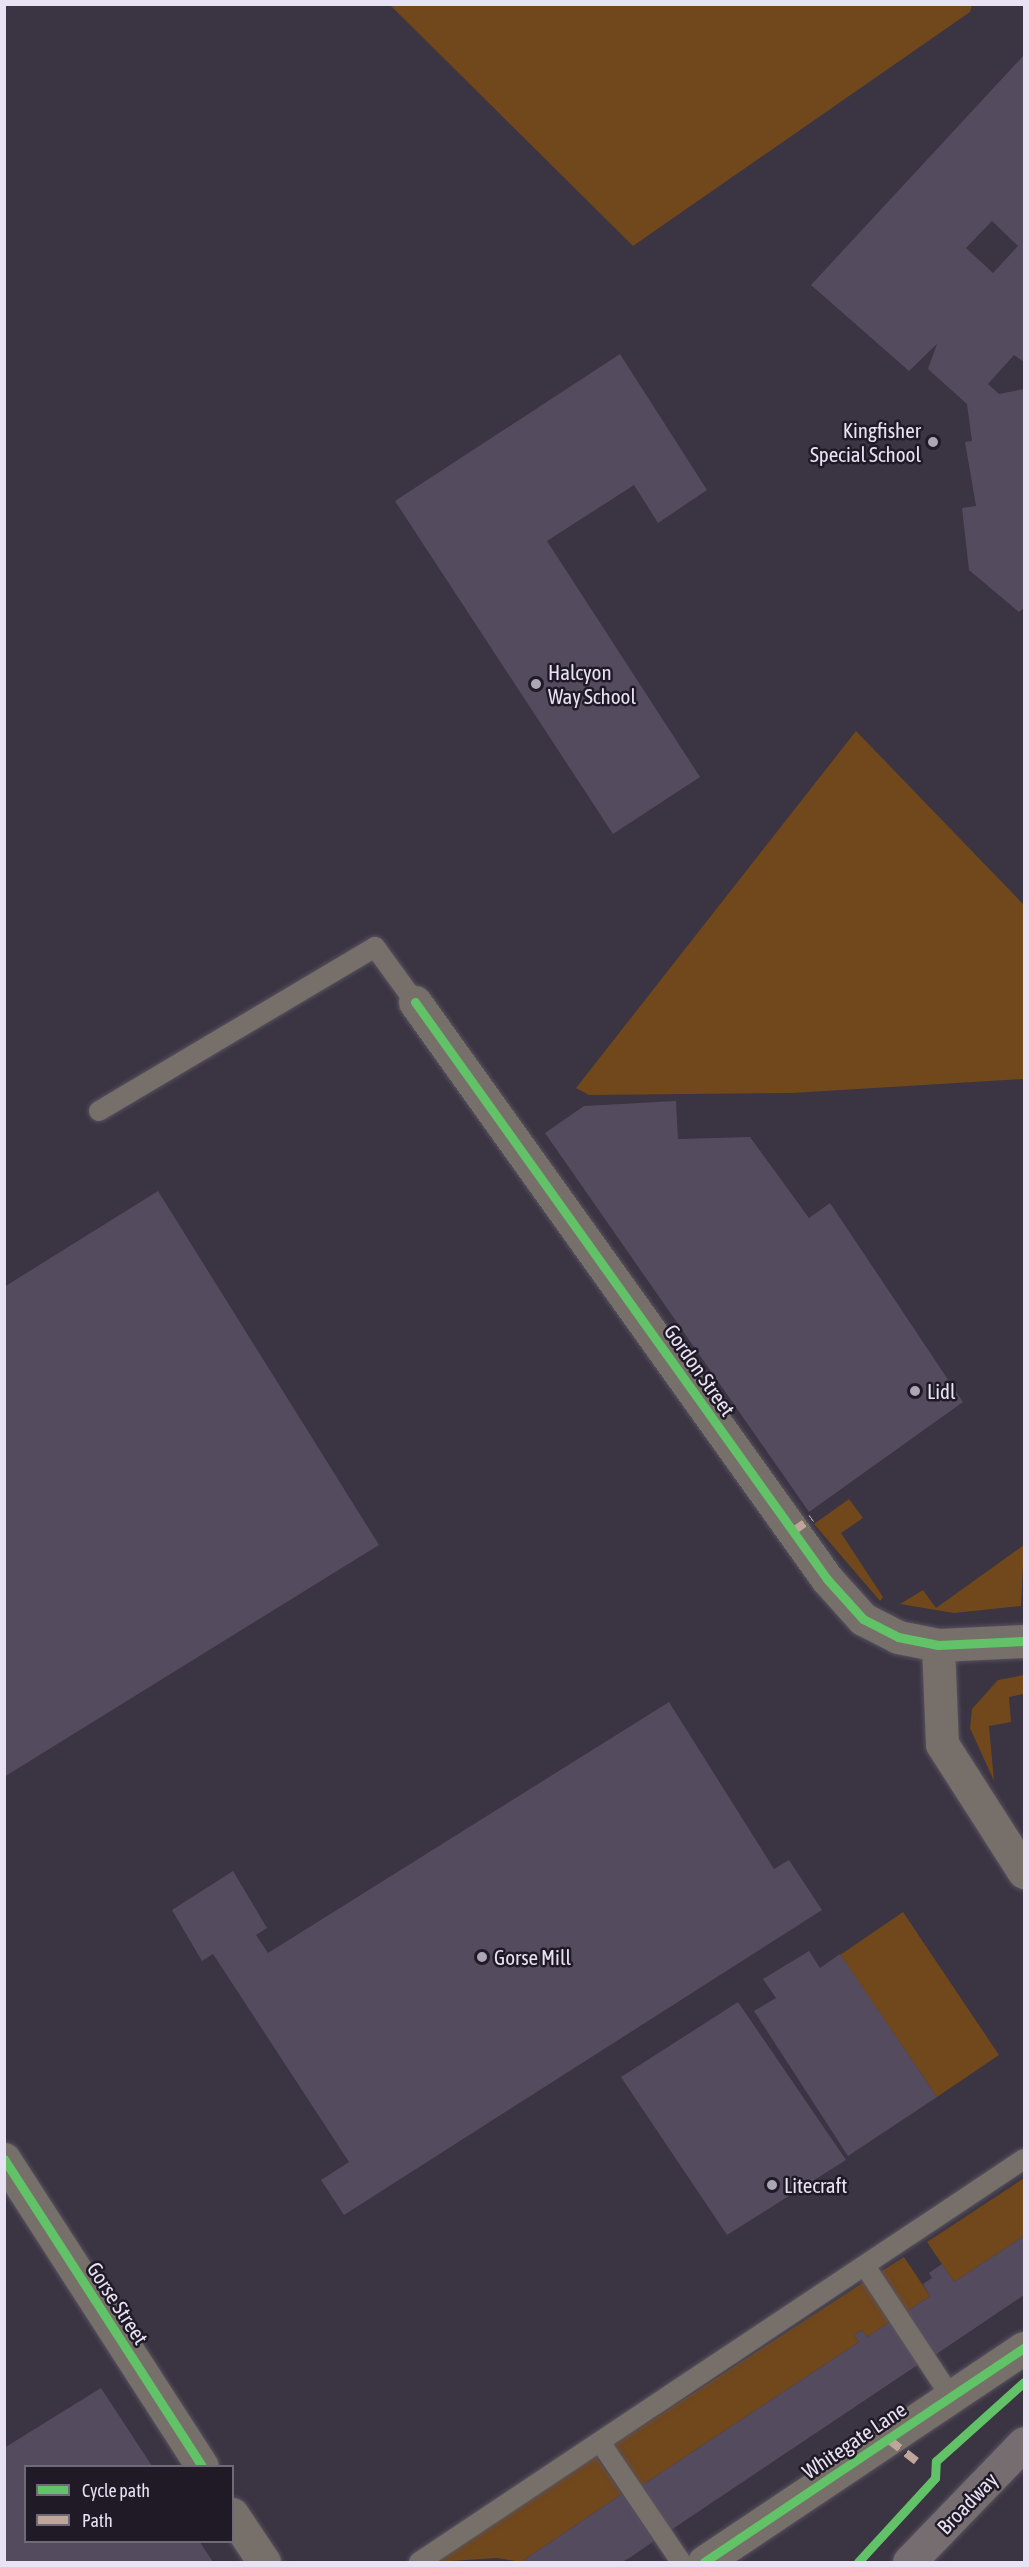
<!DOCTYPE html>
<style>
body{margin:0}
#map{position:relative;width:1029px;height:2567px;overflow:hidden;background:#3b3443;font-family:"Asap Condensed",sans-serif}
div>[style]{position:absolute}
.green>*{inset:0;background:#71471c}
.building>*{inset:0;background:#544b5f}
.roads{filter:drop-shadow(0 0 2px #57525e) drop-shadow(0 0 2px #57525e)}
.lane>*{height:20px;margin:-10px;padding:0 10px;transform-origin:10px;border-radius:10px;background:#776f69}
.street>*{height:33px;margin:-16.5px;padding:0 16.5px;transform-origin:16.5px;border-radius:16.5px;background:#776f69}
.highway>*{height:33px;margin:-16.5px;padding:0 16.5px;transform-origin:16.5px;border-radius:16.5px;background:#766d70}
.quiet>*{height:8px;margin-top:-4px;transform-origin:0;background:repeating-linear-gradient(90deg,#c0a59a 0 15px,transparent 0 23px)}
.cycleway>*{height:9px;margin:-4.5px;padding:0 4.5px;transform-origin:4.5px;border-radius:4.5px;background:#61c268}
.dots>*{width:16px;height:16px;translate:-50% -50%;box-sizing:border-box;border:3px solid #1f1a26;border-radius:50%}
span{translate:-50% -50%;white-space:nowrap;text-align:center;line-height:1.15;-webkit-text-stroke:5px #1f1a26;paint-order:stroke}
.poi-label{font-size:21px;color:#e9e2f4}
.right{translate:-100% -50%;text-align:right}
.left{translate:0 -50%;text-align:left}
.street-label{font-size:21px;color:#e9e2f4}
.frame{position:absolute;inset:0;border:6px solid #e9e2f4;pointer-events:none}
.legend{position:absolute;left:24px;top:2465px;width:210px;height:78px;box-sizing:border-box;background:#1f1a26;border:2px solid #706a78;margin:0;padding:8px 10px;list-style:none;font-size:18px;color:#e9e2f4}
.legend li{display:flex;align-items:center;gap:12px;height:30px}
.legend b{width:30px;border:2px solid #706a78}
</style>
<div id="map">
<div class="green">
<div style="clip-path:polygon(390px 5px,972px 5px,970px 12px,633px 246px)"></div>
<div style="clip-path:polygon(856px 731px,1024px 905px,1024px 1079px,792px 1093px,589px 1095px,576px 1088px)"></div>
<div style="clip-path:polygon(849px 1499px,863px 1518px,841px 1533px,883px 1597px,880px 1601px,814px 1524px)"></div>
<div style="clip-path:polygon(1024px 1545px,1021px 1606px,954px 1613px,900px 1604px,923px 1590px,936px 1608px)"></div>
<div style="clip-path:polygon(1024px 1675px,1024px 1694px,1009px 1697px,1011px 1722px,989px 1726px,994px 1781px,970px 1728px,972px 1709px,998px 1680px)"></div>
<div style="clip-path:polygon(903px 1912px,999px 2055px,937px 2097px,840px 1955px)"></div>
<div style="clip-path:polygon(1024px 2178px,1024px 2236px,954px 2282px,927px 2242px)"></div>
<div style="clip-path:polygon(904px 2257px,930px 2296px,906px 2312px,880px 2272px)"></div>
<div style="clip-path:polygon(864px 2282px,890px 2322px,867px 2337px,862px 2330px,854px 2335px,859px 2342px,641px 2486px,613px 2445px)"></div>
<div style="clip-path:polygon(595px 2455px,622px 2494px,521px 2562px,497px 2558px,436px 2562px)"></div>
</div>
<div class="building">
<div style="clip-path:polygon(evenodd,1024px 55px,1024px 362px,1014px 355px,988px 384px,999px 394px,1024px 389px,1024px 608px,1019px 612px,969px 570px,962px 508px,976px 506px,965px 442px,972px 441px,967px 404px,928px 369px,937px 344px,909px 371px,811px 285px,1024px 55px,992px 221px,1018px 246px,993px 273px,966px 248px,992px 221px)"></div>
<div style="clip-path:polygon(620px 354px,707px 490px,658px 523px,634px 485px,547px 541px,700px 777px,613px 834px,395px 501px)"></div>
<div style="clip-path:polygon(676px 1101px,678px 1139px,750px 1137px,809px 1218px,830px 1203px,963px 1402px,809px 1512px,545px 1133px,584px 1106px)"></div>
<div style="clip-path:polygon(158px 1191px,379px 1545px,4px 1777px,4px 1287px)"></div>
<div style="clip-path:polygon(669px 1702px,774px 1869px,789px 1860px,822px 1910px,344px 2215px,321px 2180px,349px 2162px,213px 1954px,202px 1961px,172px 1910px,233px 1871px,267px 1928px,256px 1935px,268px 1953px)"></div>
<div style="clip-path:polygon(809px 1951px,820px 1968px,840px 1954px,937px 2097px,848px 2156px,754px 2011px,776px 1998px,763px 1979px)"></div>
<div style="clip-path:polygon(738px 2002px,846px 2160px,727px 2235px,621px 2077px)"></div>
<div style="clip-path:polygon(1024px 2236px,1024px 2295px,935px 2355px,906px 2312px,930px 2296px,923px 2284px,932px 2278px,929px 2273px,942px 2264px,954px 2282px)"></div>
<div style="clip-path:polygon(890px 2322px,919px 2364px,671px 2530px,641px 2486px,859px 2342px,854px 2335px,862px 2330px,867px 2337px)"></div>
<div style="clip-path:polygon(101px 2388px,152px 2466px,26px 2466px,26px 2542px,200px 2542px,213px 2562px,4px 2562px,4px 2448px)"></div>
<div style="clip-path:polygon(622px 2494px,654px 2541px,631px 2557px,622px 2562px,521px 2562px)"></div>
</div>
<div class="roads">
<div class="lane">
<div style="left:99px;top:1111px;width:321px;rotate:-30.7deg"></div>
<div style="left:375px;top:947px;width:68px;rotate:54deg"></div>
<div style="left:865px;top:2266px;width:157px;rotate:56.7deg"></div>
<div style="left:600px;top:2442px;width:145px;rotate:56deg"></div>
<div style="left:419px;top:2562px;width:727px;rotate:-33.67deg"></div>
</div>
<div class="street">
<div style="left:415px;top:1002px;width:709px;rotate:54.47deg"></div>
<div style="left:827px;top:1579px;width:54px;rotate:48deg"></div>
<div style="left:863px;top:1619px;width:39px;rotate:27deg"></div>
<div style="left:898px;top:1637px;width:41px;rotate:11.3deg"></div>
<div style="left:938px;top:1645px;width:86px;rotate:-2.7deg"></div>
<div style="left:938px;top:1645px;width:99px;rotate:87.7deg"></div>
<div style="left:942px;top:1744px;width:152px;rotate:57.4deg"></div>
<div style="left:4px;top:2159px;width:365px;rotate:57.2deg"></div>
<div style="left:232px;top:2514px;width:58px;rotate:56.3deg"></div>
<div style="left:704px;top:2562px;width:385px;rotate:-33.8deg"></div>
</div>
<div class="highway">
<div style="left:909px;top:2562px;width:165px;rotate:-46deg"></div>
</div>
</div>
<div class="quiet">
<div style="left:792px;top:1532px;width:24px;rotate:-35deg"></div>
<div style="left:888px;top:2439px;width:36px;rotate:38deg"></div>
</div>
<div class="cycleway">
<div style="left:415px;top:1002px;width:709px;rotate:54.47deg"></div>
<div style="left:827px;top:1579px;width:54px;rotate:48deg"></div>
<div style="left:863px;top:1619px;width:39px;rotate:27deg"></div>
<div style="left:898px;top:1637px;width:41px;rotate:11.3deg"></div>
<div style="left:938px;top:1645px;width:86px;rotate:-2.7deg"></div>
<div style="left:4px;top:2159px;width:365px;rotate:57.2deg"></div>
<div style="left:704px;top:2562px;width:385px;rotate:-33.8deg"></div>
<div style="left:858px;top:2562px;width:114px;rotate:-47.5deg"></div>
<div style="left:935px;top:2478px;width:17px;rotate:-87deg"></div>
<div style="left:936px;top:2461px;width:118px;rotate:-41.9deg"></div>
</div>
<div class="dots">
<div style="left:933px;top:442px;background:#aca5b6"></div>
<div style="left:536px;top:684px;background:#aca5b6"></div>
<div style="left:915px;top:1391px;background:#aca5b6"></div>
<div style="left:482px;top:1957px;background:#aca5b6"></div>
<div style="left:772px;top:2185px;background:#aca5b6"></div>
</div>
<div class="poi-label">
<span class="right" style="left:921px;top:442px">Kingfisher<br>Special School</span>
<span class="left" style="left:548px;top:684px">Halcyon<br>Way School</span>
<span class="left" style="left:927px;top:1391px">Lidl</span>
<span class="left" style="left:494px;top:1957px">Gorse Mill</span>
<span class="left" style="left:784px;top:2185px">Litecraft</span>
</div>
<div class="street-label">
<span style="left:700px;top:1370px;rotate:55deg">Gordon Street</span>
<span style="left:118px;top:2303px;rotate:57deg">Gorse Street</span>
<span style="left:854px;top:2440px;rotate:-34deg">Whitegate Lane</span>
<span style="left:967px;top:2503px;rotate:-46deg">Broadway</span>
</div>
<div class="frame"></div>
<ul class="legend">
<li><b style="height:8px;background:#61c268"></b>Cycle path</li>
<li><b style="height:8px;background:#c0a59a"></b>Path</li>
</ul>
</div>
